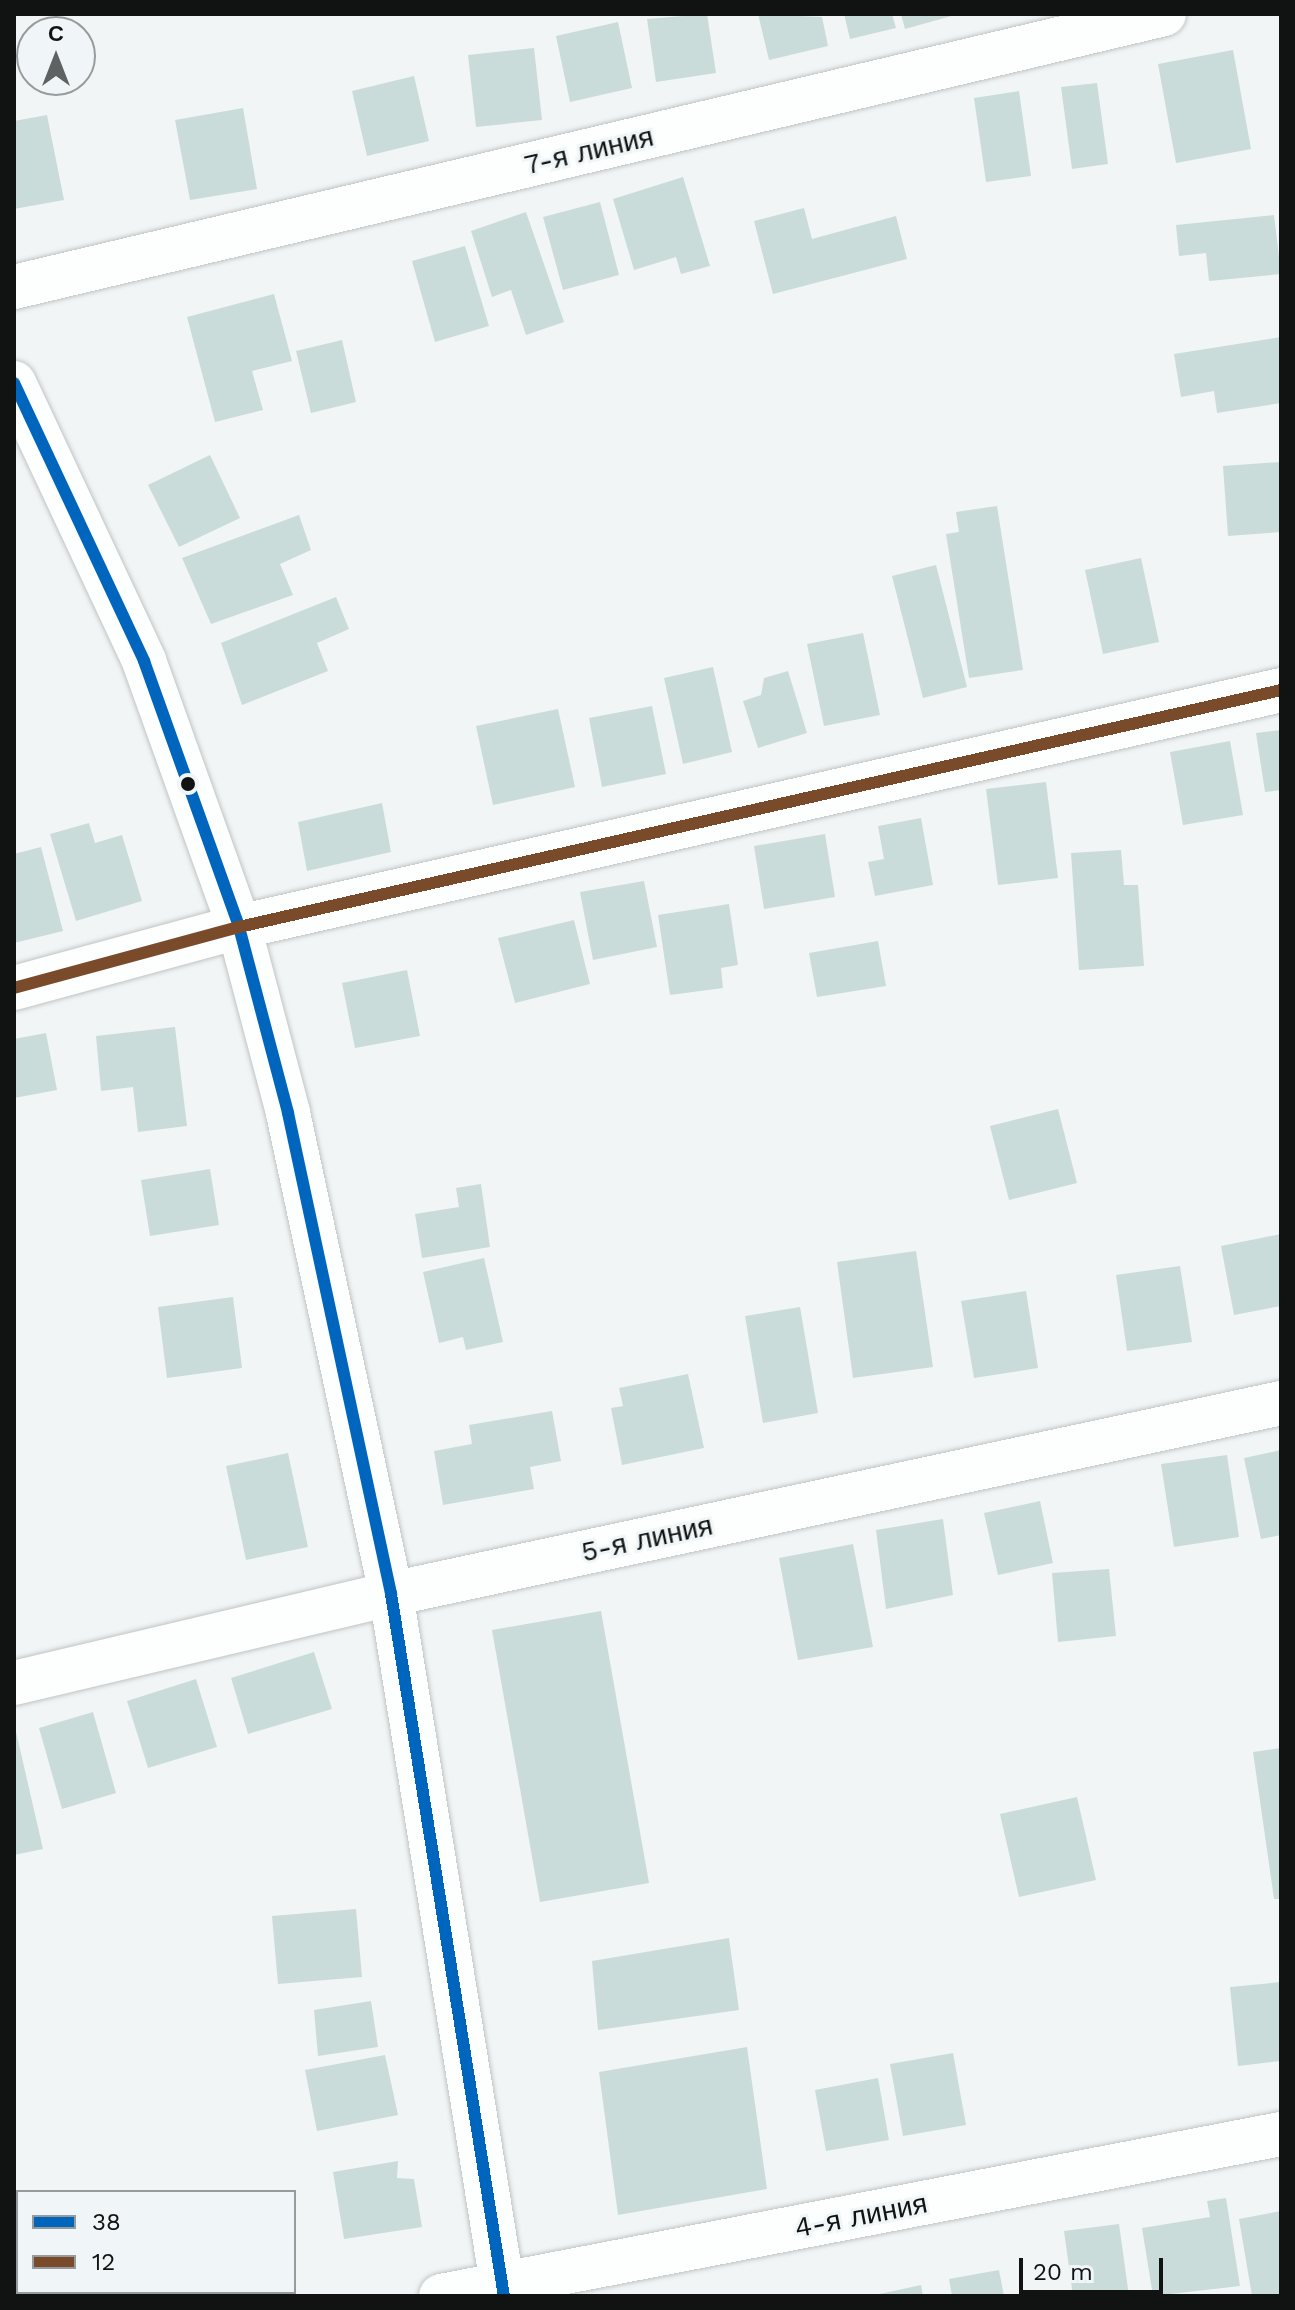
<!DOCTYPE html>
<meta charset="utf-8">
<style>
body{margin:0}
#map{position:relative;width:1295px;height:2310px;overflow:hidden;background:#f1f5f6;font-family:"Work Sans",sans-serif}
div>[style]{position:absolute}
.building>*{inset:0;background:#cadcd9}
.roads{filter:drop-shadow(0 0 2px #c1c4c4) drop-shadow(0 0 2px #c1c4c4)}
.street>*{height:44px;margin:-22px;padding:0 22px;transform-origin:22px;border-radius:22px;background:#fdfefe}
.secondary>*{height:44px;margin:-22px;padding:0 22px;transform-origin:22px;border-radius:22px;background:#fdfefe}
.bus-1>*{height:12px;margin:-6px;padding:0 6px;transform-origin:6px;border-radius:6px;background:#0065bd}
.bus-2>*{height:12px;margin:-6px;padding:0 6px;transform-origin:6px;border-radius:6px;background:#7a4b2a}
.dots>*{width:22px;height:22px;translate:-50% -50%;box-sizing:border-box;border:4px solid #f0f6f7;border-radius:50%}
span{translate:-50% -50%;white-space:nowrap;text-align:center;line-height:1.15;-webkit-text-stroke:6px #f0f6f7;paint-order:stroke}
.street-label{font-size:28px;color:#111313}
.frame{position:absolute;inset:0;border:16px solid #111313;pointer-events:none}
.legend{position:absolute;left:16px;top:2190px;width:280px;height:104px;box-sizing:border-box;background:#f0f6f7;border:2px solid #979b9c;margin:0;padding:10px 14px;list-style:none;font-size:24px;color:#111313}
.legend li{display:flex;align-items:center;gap:16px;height:40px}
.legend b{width:40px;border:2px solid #979b9c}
.north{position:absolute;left:16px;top:16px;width:80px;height:80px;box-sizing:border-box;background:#f0f6f7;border:2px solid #979b9c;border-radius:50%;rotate:0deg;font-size:22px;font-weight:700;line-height:32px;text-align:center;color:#111313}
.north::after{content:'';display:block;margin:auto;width:28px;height:36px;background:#5f6262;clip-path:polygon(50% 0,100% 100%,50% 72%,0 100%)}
.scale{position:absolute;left:1019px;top:2258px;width:144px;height:36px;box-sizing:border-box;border:4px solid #111313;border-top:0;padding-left:10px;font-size:24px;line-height:28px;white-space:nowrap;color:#111313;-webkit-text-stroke:6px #f0f6f7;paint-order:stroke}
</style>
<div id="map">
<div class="building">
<div style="clip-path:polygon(707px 14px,716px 73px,656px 82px,647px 19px)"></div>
<div style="clip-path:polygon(758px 14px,822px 17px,828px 46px,769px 60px)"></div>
<div style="clip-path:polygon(844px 14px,892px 14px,896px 28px,850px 39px)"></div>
<div style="clip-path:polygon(901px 14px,955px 14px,955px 15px,905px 29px)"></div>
<div style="clip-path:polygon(618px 22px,632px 88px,570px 102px,556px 36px)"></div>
<div style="clip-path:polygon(534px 48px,542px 120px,476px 127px,468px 55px)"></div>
<div style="clip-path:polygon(1233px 50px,1251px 149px,1176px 163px,1158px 64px)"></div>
<div style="clip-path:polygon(414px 76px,429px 141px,367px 156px,352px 91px)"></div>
<div style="clip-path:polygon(1097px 83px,1108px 164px,1072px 169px,1061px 87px)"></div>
<div style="clip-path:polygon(1019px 91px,1031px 176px,986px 182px,974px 98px)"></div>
<div style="clip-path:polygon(243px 108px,257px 189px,190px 200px,175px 120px)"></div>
<div style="clip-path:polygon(47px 115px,64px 200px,14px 209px,14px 121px)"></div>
<div style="clip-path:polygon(683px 177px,710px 266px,681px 274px,676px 257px,634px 270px,613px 199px)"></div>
<div style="clip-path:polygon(600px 202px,619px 275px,563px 290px,543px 217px)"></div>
<div style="clip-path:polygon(804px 208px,812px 239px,896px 216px,907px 259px,773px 294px,754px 221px)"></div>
<div style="clip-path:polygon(526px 212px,564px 322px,526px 335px,511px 290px,492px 297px,471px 231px)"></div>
<div style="clip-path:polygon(1274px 215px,1281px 274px,1209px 281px,1206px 253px,1179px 256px,1176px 225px)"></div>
<div style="clip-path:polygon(465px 246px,489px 326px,435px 342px,412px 261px)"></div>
<div style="clip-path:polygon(274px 294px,292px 361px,252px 371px,263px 410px,215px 422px,187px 317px)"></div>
<div style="clip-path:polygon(1281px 337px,1281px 403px,1217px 413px,1214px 391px,1181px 397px,1174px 354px)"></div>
<div style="clip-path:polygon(342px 340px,356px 402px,311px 413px,296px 351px)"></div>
<div style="clip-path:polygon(210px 455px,240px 518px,179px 547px,148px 485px)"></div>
<div style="clip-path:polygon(1281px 462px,1281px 532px,1228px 536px,1223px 466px)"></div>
<div style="clip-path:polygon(997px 506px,1023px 670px,969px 678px,946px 534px,959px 532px,956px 512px)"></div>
<div style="clip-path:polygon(299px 515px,311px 550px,280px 564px,293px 595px,211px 624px,182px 558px)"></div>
<div style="clip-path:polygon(1141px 558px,1159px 642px,1103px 654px,1085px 570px)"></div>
<div style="clip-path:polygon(936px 565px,967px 687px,923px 698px,892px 576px)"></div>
<div style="clip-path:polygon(336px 597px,349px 629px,317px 643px,328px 671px,242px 705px,221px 643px)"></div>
<div style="clip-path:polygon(863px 633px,880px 715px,824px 726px,807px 644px)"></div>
<div style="clip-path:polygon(713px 667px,732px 752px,683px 764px,664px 678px)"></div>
<div style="clip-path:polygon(788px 671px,807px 733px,758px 748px,743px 701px,761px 695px,764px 678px)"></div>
<div style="clip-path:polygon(652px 706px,666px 774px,602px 787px,589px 718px)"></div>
<div style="clip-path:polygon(558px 709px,575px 787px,493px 805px,476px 726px)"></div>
<div style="clip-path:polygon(1281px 730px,1281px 790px,1265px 792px,1256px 733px)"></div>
<div style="clip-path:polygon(1230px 741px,1243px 815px,1183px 825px,1170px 752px)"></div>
<div style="clip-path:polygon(1046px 782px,1058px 878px,998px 885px,986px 789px)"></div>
<div style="clip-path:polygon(382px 803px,391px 852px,307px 871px,298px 822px)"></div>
<div style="clip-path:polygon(921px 818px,933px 885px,875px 896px,868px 862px,884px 859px,878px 826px)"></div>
<div style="clip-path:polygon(89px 823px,95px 843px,122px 835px,142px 901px,76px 921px,50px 834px)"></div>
<div style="clip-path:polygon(825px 834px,835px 897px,764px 909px,754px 846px)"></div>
<div style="clip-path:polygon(41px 847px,63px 931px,14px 943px,14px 854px)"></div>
<div style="clip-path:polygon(1121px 850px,1124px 885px,1138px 885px,1144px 966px,1079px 970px,1071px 853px)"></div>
<div style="clip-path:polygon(644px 881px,657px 947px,593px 960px,580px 892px)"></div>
<div style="clip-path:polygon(729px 904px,738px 965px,721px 968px,723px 988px,670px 995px,658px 915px)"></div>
<div style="clip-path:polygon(574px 920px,590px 984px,515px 1003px,498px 938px)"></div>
<div style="clip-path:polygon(878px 941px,886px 986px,817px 997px,809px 953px)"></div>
<div style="clip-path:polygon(407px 970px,420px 1036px,355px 1048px,342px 983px)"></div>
<div style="clip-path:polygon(175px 1027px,187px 1126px,138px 1132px,133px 1087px,101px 1091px,96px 1036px)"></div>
<div style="clip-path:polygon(46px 1033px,57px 1090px,14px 1098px,14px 1039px)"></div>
<div style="clip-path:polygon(1058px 1109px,1077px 1183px,1009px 1200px,990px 1126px)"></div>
<div style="clip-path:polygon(210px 1169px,219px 1225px,150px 1236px,141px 1180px)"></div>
<div style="clip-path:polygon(481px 1184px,490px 1247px,422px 1258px,415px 1214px,459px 1207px,456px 1188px)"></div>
<div style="clip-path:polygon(1281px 1234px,1281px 1306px,1234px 1315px,1221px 1246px)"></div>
<div style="clip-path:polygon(916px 1251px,933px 1367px,853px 1378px,837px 1262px)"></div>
<div style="clip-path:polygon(484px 1258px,503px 1342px,466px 1350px,463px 1337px,439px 1343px,423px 1272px)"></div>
<div style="clip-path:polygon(1180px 1266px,1192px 1342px,1127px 1351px,1116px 1275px)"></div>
<div style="clip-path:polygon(1026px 1291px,1038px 1368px,974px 1378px,961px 1301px)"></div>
<div style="clip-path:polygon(233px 1297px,242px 1368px,167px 1378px,158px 1307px)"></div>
<div style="clip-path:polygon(800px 1307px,818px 1413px,763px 1423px,745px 1316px)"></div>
<div style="clip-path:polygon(688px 1374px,704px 1448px,622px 1465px,611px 1408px,623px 1406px,619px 1388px)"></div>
<div style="clip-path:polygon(552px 1411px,561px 1461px,530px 1467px,534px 1489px,443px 1505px,434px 1451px,472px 1444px,469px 1425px)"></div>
<div style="clip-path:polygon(1281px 1450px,1281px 1535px,1261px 1539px,1244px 1458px)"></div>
<div style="clip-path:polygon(288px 1453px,308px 1547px,246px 1560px,226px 1466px)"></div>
<div style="clip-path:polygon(1227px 1455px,1239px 1537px,1174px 1547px,1161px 1464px)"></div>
<div style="clip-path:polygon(1040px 1501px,1053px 1563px,998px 1575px,984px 1513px)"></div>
<div style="clip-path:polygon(943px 1519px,953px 1595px,886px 1609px,876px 1530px)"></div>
<div style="clip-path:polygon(853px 1544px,873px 1647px,798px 1660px,779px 1558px)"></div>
<div style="clip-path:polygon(1109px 1569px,1116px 1636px,1058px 1642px,1052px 1573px)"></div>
<div style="clip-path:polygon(601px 1611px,649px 1883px,540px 1902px,492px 1630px)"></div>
<div style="clip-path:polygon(314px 1652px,332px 1709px,248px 1734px,231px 1678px)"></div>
<div style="clip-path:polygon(196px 1679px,217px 1747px,148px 1768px,127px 1701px)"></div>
<div style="clip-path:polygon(93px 1712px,116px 1793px,62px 1809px,39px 1728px)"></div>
<div style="clip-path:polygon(14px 1723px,43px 1849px,14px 1855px)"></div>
<div style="clip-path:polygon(1281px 1748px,1281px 1899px,1274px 1899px,1253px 1752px)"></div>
<div style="clip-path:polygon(1077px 1797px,1096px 1880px,1019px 1897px,1000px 1814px)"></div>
<div style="clip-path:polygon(356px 1909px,362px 1977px,278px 1984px,272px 1916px)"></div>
<div style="clip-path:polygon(729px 1938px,739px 2010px,598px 2030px,592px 1961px)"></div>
<div style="clip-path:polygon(1281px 1982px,1281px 2061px,1238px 2066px,1230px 1987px)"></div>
<div style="clip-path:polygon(371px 2001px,378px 2047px,318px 2056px,314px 2010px)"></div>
<div style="clip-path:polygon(747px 2047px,767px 2189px,618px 2215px,599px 2072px)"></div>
<div style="clip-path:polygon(953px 2053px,966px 2125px,903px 2136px,890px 2064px)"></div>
<div style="clip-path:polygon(385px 2055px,398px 2115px,317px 2131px,305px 2070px)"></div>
<div style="clip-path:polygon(878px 2078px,889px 2140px,826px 2151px,815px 2090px)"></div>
<div style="clip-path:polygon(398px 2161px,397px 2178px,414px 2179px,422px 2227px,344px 2239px,333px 2172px)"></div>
<div style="clip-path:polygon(1226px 2198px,1240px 2286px,1153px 2296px,1142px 2228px,1210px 2217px,1207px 2201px)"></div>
<div style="clip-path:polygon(1281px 2211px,1281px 2296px,1252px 2296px,1239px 2219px)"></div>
<div style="clip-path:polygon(1119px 2224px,1129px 2296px,1073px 2296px,1064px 2231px)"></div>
<div style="clip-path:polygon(999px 2270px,1004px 2296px,952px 2296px,949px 2279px)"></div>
<div style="clip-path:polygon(921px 2285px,923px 2296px,875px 2296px,875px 2295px)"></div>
<div style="clip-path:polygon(85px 2292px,166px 2292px,166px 2296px,85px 2296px)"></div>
</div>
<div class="roads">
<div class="street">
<div style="left:14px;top:287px;width:1182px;rotate:-13.35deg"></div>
<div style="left:14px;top:988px;width:233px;rotate:-15.2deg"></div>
<div style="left:239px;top:927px;width:1069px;rotate:-12.81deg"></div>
<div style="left:14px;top:1683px;width:387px;rotate:-13.3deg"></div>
<div style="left:391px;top:1594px;width:910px;rotate:-12.11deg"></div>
<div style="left:441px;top:2296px;width:855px;rotate:-10.92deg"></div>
</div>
<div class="secondary">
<div style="left:14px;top:383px;width:307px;rotate:64.9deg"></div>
<div style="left:144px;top:661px;width:282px;rotate:70.3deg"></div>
<div style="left:239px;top:927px;width:192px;rotate:75.2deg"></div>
<div style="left:288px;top:1113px;width:492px;rotate:77.9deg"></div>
<div style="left:391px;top:1594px;width:711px;rotate:80.86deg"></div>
</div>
</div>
<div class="bus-1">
<div style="left:14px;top:383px;width:307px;rotate:64.9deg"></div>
<div style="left:144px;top:661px;width:282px;rotate:70.3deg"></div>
<div style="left:239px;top:927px;width:192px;rotate:75.2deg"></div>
<div style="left:288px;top:1113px;width:492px;rotate:77.9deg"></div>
<div style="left:391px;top:1594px;width:711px;rotate:80.86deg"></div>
</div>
<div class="bus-2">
<div style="left:14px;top:988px;width:233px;rotate:-15.2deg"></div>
<div style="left:239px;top:927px;width:1069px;rotate:-12.81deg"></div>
</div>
<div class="dots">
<div style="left:188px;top:784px;background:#111313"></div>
</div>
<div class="street-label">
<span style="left:589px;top:151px;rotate:-13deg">7-я линия</span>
<span style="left:647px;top:1539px;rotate:-12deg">5-я линия</span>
<span style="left:861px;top:2216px;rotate:-11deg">4-я линия</span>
</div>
<div class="frame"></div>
<ul class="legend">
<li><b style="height:10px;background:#0065bd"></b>38</li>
<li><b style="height:10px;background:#7a4b2a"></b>12</li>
</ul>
<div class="north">С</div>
<div class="scale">20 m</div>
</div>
